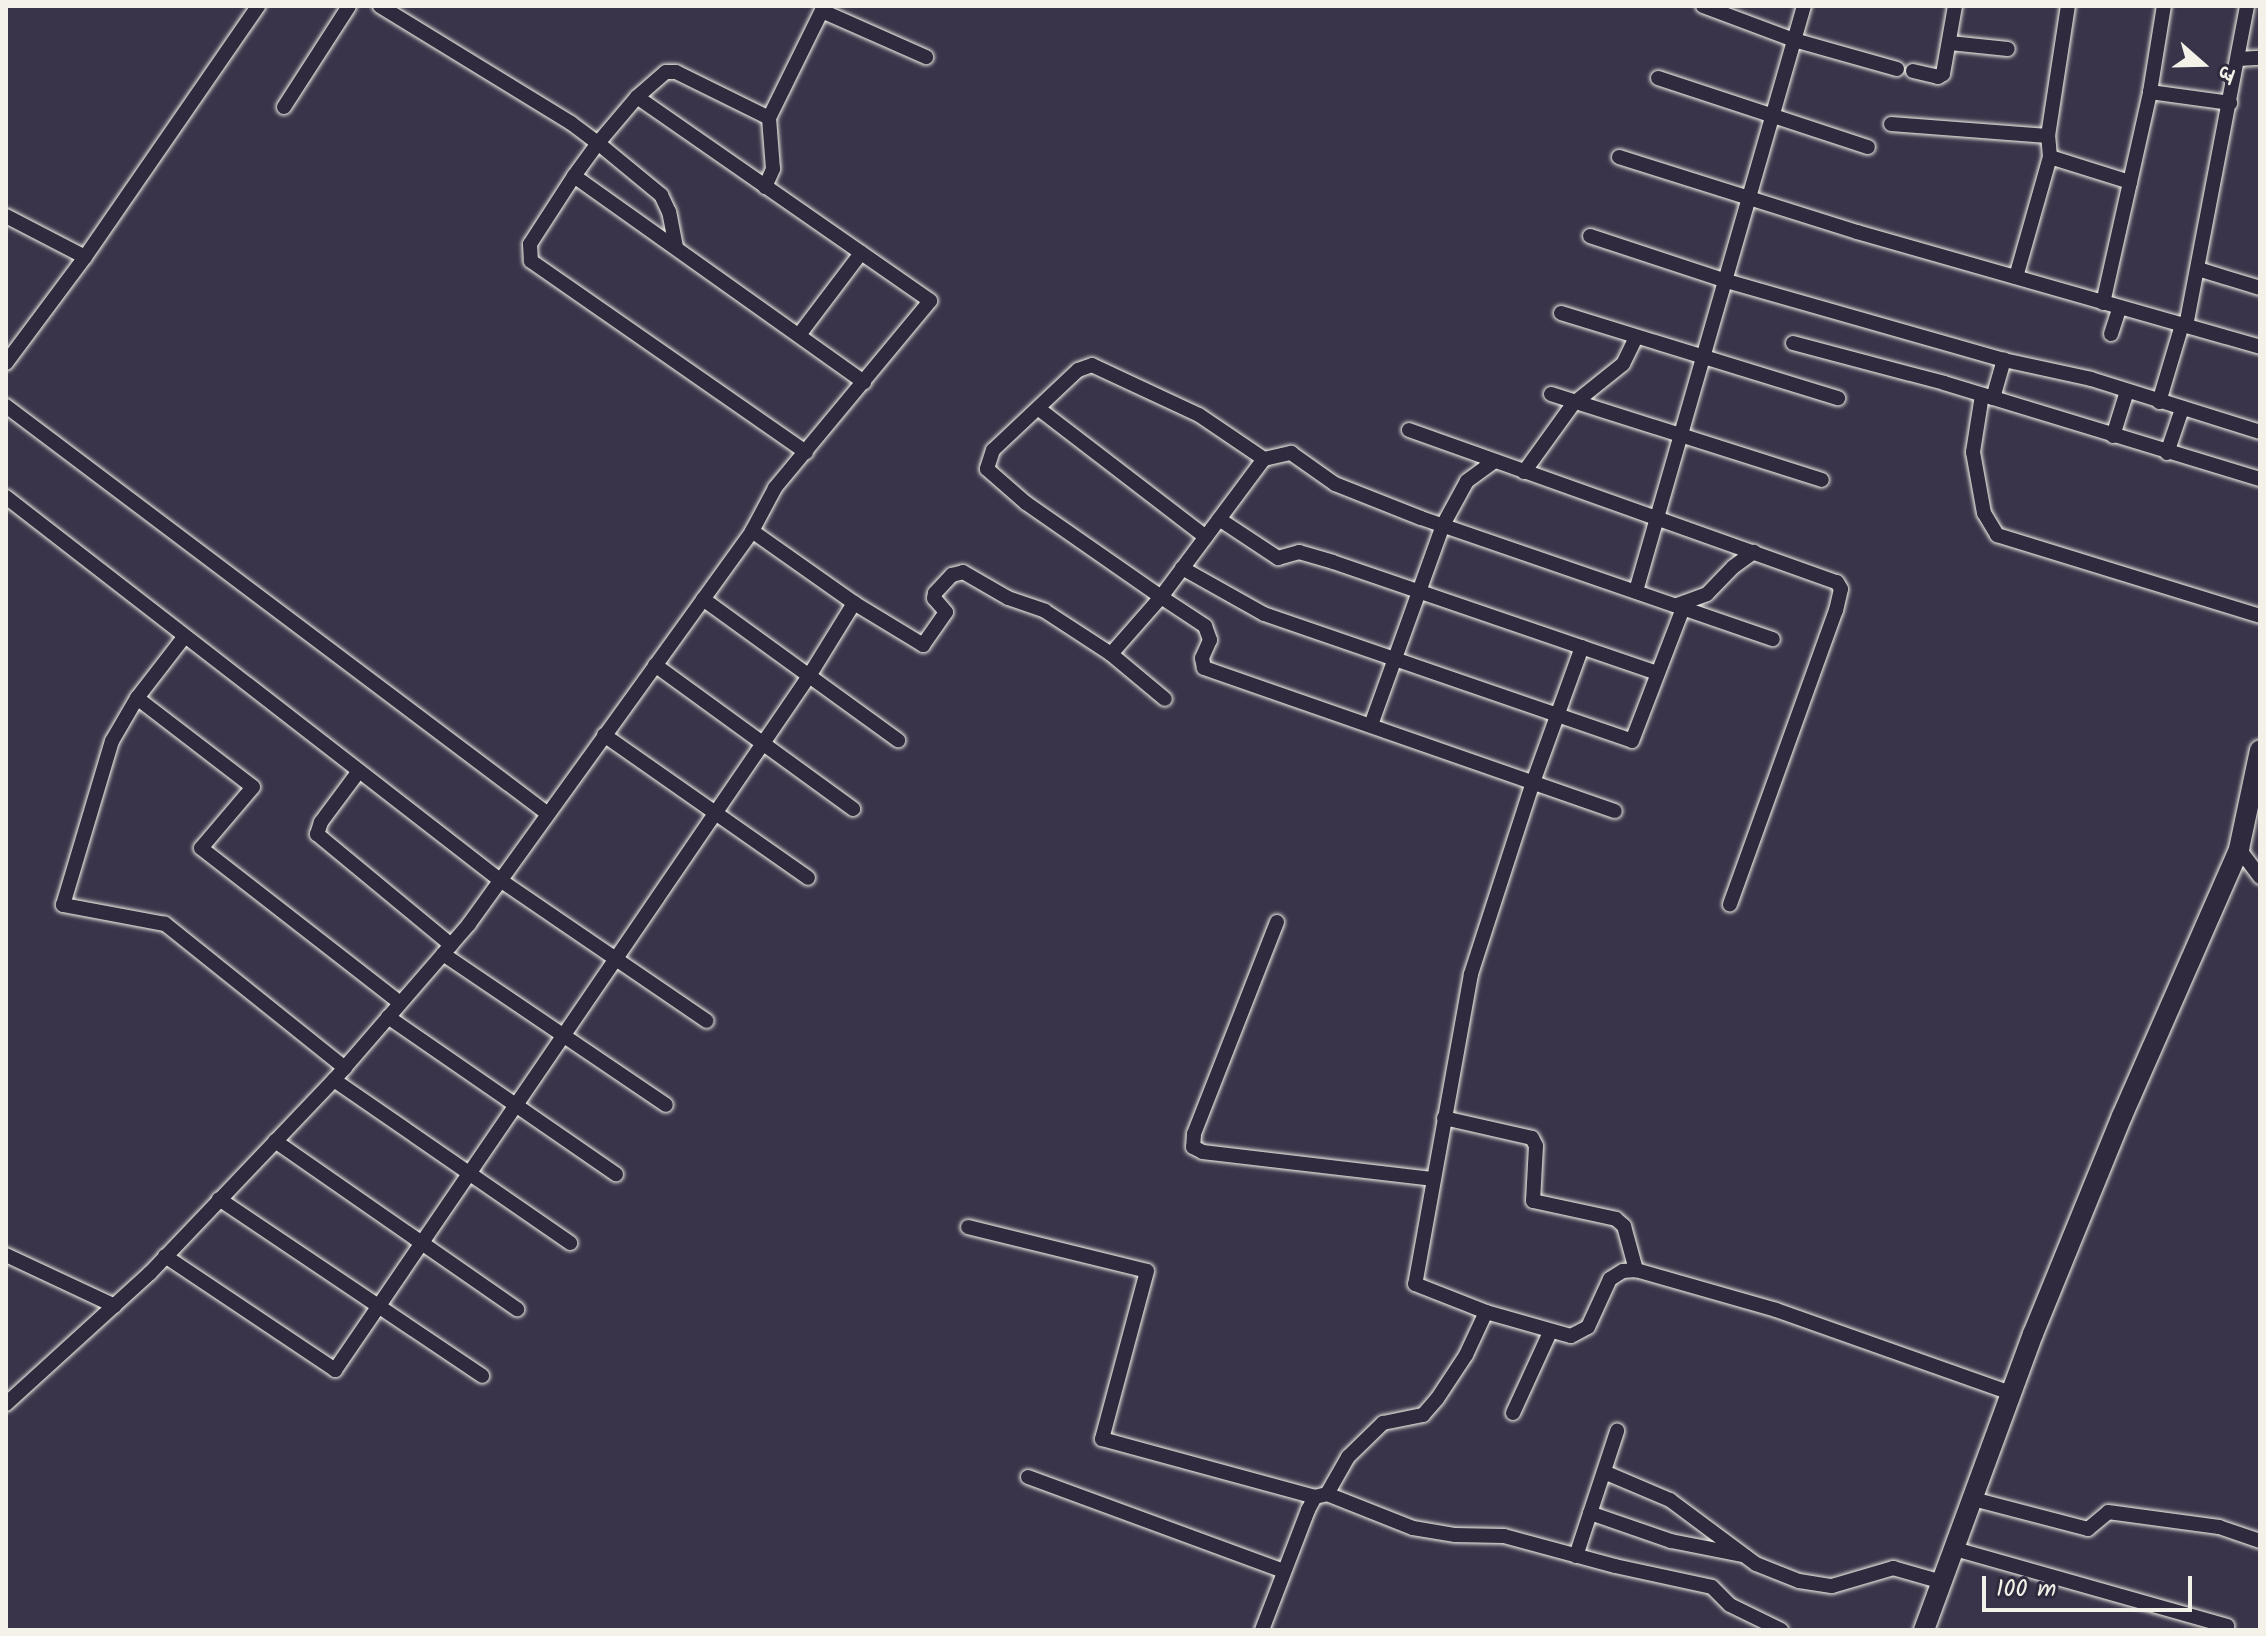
<!DOCTYPE html>
<meta charset="utf-8">
<style>
body{margin:0}
#map{position:relative;width:2266px;height:1636px;overflow:hidden;background:#393449;font-family:Kalam,"Playpen Sans Deva",sans-serif}
div>[style]{position:absolute}
.roads{filter:drop-shadow(0 0 2px #f4f1e8) drop-shadow(0 0 2px #f4f1e8)}
.street>*{height:14px;margin:-7px;padding:0 7px;transform-origin:7px;border-radius:7px;background:#2f2a3d}
.secondary>*{height:20px;margin:-10px;padding:0 10px;transform-origin:10px;border-radius:10px;background:#2f2a3d}
span{translate:-50% -50%;white-space:nowrap;text-align:center;line-height:1.15;-webkit-text-stroke:8px #2f2a3d;paint-order:stroke}
.frame{position:absolute;inset:0;border:8px solid #f4f1e8;pointer-events:none}
.north{position:absolute;left:2162px;top:24px;width:80px;height:80px;-webkit-text-stroke:6px #2f2a3d;paint-order:stroke;rotate:110deg;font-size:22px;font-weight:700;line-height:32px;text-align:center;color:#f4f1e8}
.north::after{content:'';display:block;margin:auto;width:28px;height:36px;background:#f4f1e8;clip-path:polygon(50% 0,100% 100%,50% 72%,0 100%)}
.scale{position:absolute;left:1982px;top:1576px;width:210px;height:36px;box-sizing:border-box;border:4px solid #f4f1e8;border-top:0;padding-left:10px;font-size:24px;line-height:28px;white-space:nowrap;color:#f4f1e8;-webkit-text-stroke:6px #2f2a3d;paint-order:stroke}
</style>
<div id="map">
<div class="roads">
<div class="street">
<div style="left:380px;top:6px;width:224px;rotate:31.5deg"></div>
<div style="left:571px;top:123px;width:34px;rotate:37deg"></div>
<div style="left:598px;top:143px;width:60px;rotate:-49.7deg"></div>
<div style="left:637px;top:97px;width:357px;rotate:34.8deg"></div>
<div style="left:930px;top:301px;width:243px;rotate:129.7deg"></div>
<div style="left:775px;top:488px;width:49px;rotate:118.1deg"></div>
<div style="left:752px;top:531px;width:125px;rotate:35.2deg"></div>
<div style="left:854px;top:603px;width:81px;rotate:31.3deg"></div>
<div style="left:923px;top:645px;width:40px;rotate:-55.1deg"></div>
<div style="left:946px;top:612px;width:18px;rotate:-131deg"></div>
<div style="left:934px;top:598px;width:5px;rotate:-79deg"></div>
<div style="left:935px;top:593px;width:25px;rotate:-47deg"></div>
<div style="left:952px;top:575px;width:11px;rotate:-15deg"></div>
<div style="left:963px;top:572px;width:52px;rotate:30deg"></div>
<div style="left:1008px;top:598px;width:39px;rotate:19deg"></div>
<div style="left:1045px;top:611px;width:79px;rotate:33.1deg"></div>
<div style="left:1111px;top:654px;width:70px;rotate:39.8deg"></div>
<div style="left:1703px;top:6px;width:97px;rotate:20.5deg"></div>
<div style="left:1794px;top:40px;width:107px;rotate:15.7deg"></div>
<div style="left:822px;top:11px;width:114px;rotate:23.9deg"></div>
<div style="left:1950px;top:43px;width:58px;rotate:5.9deg"></div>
<div style="left:2238px;top:59px;width:22px;rotate:-3deg"></div>
<div style="left:1913px;top:71px;width:26px;rotate:13deg"></div>
<div style="left:1938px;top:77px;width:6px;rotate:-31deg"></div>
<div style="left:1943px;top:74px;width:69px;rotate:-80deg"></div>
<div style="left:1658px;top:78px;width:221px;rotate:18.2deg"></div>
<div style="left:2150px;top:92px;width:81px;rotate:7.8deg"></div>
<div style="left:637px;top:97px;width:38px;rotate:-41deg"></div>
<div style="left:666px;top:72px;width:10px"></div>
<div style="left:676px;top:72px;width:104px;rotate:26.3deg"></div>
<div style="left:284px;top:107px;width:120px;rotate:-57.2deg"></div>
<div style="left:1891px;top:124px;width:157px;rotate:4.4deg"></div>
<div style="left:1619px;top:157px;width:250px;rotate:17.5deg"></div>
<div style="left:1857px;top:232px;width:419px;rotate:15.9deg"></div>
<div style="left:2050px;top:157px;width:84px;rotate:17.4deg"></div>
<div style="left:574px;top:176px;width:81px;rotate:122.9deg"></div>
<div style="left:530px;top:244px;width:17px;rotate:87deg"></div>
<div style="left:531px;top:261px;width:335px;rotate:34.8deg"></div>
<div style="left:765px;top:187px;width:20px;rotate:-66deg"></div>
<div style="left:773px;top:169px;width:51px;rotate:-94.5deg"></div>
<div style="left:769px;top:118px;width:125px;rotate:-63.8deg"></div>
<div style="left:6px;top:216px;width:89px;rotate:27.4deg"></div>
<div style="left:1590px;top:236px;width:140px;rotate:18.3deg"></div>
<div style="left:1723px;top:280px;width:292px;rotate:15.9deg"></div>
<div style="left:2004px;top:360px;width:89px;rotate:12.3deg"></div>
<div style="left:2091px;top:379px;width:177px;rotate:17.4deg"></div>
<div style="left:676px;top:247px;width:36px;rotate:-101deg"></div>
<div style="left:669px;top:212px;width:19px;rotate:-115deg"></div>
<div style="left:661px;top:195px;width:82px;rotate:-140.5deg"></div>
<div style="left:598px;top:143px;width:41px;rotate:126deg"></div>
<div style="left:574px;top:176px;width:356px;rotate:35.4deg"></div>
<div style="left:2198px;top:269px;width:65px;rotate:17deg"></div>
<div style="left:2016px;top:277px;width:125px;rotate:-74.2deg"></div>
<div style="left:2050px;top:157px;width:21px;rotate:-95deg"></div>
<div style="left:2048px;top:136px;width:132px;rotate:-81.3deg"></div>
<div style="left:2103px;top:303px;width:216px;rotate:-77.4deg"></div>
<div style="left:2150px;top:92px;width:87px;rotate:-80.8deg"></div>
<div style="left:1561px;top:313px;width:290px;rotate:17.1deg"></div>
<div style="left:2186px;top:326px;width:326px;rotate:-79.2deg"></div>
<div style="left:2111px;top:334px;width:28px;rotate:-72deg"></div>
<div style="left:799px;top:335px;width:103px;rotate:-52.9deg"></div>
<div style="left:1793px;top:343px;width:156px;rotate:14.8deg"></div>
<div style="left:1944px;top:383px;width:330px;rotate:16.9deg"></div>
<div style="left:6px;top:363px;width:132px;rotate:-53.3deg"></div>
<div style="left:85px;top:257px;width:305px;rotate:-55.4deg"></div>
<div style="left:1551px;top:394px;width:284px;rotate:17.6deg"></div>
<div style="left:1982px;top:395px;width:58px;rotate:99deg"></div>
<div style="left:1973px;top:452px;width:62px;rotate:79.8deg"></div>
<div style="left:1984px;top:513px;width:26px;rotate:59deg"></div>
<div style="left:1997px;top:535px;width:275px;rotate:17.1deg"></div>
<div style="left:1993px;top:398px;width:40px;rotate:-74deg"></div>
<div style="left:2159px;top:402px;width:80px;rotate:-73.4deg"></div>
<div style="left:6px;top:406px;width:678px;rotate:36.97deg"></div>
<div style="left:1039px;top:409px;width:210px;rotate:37.5deg"></div>
<div style="left:1409px;top:430px;width:454px;rotate:19.6deg"></div>
<div style="left:1837px;top:582px;width:8px;rotate:60deg"></div>
<div style="left:1841px;top:589px;width:22px;rotate:103deg"></div>
<div style="left:1836px;top:610px;width:313px;rotate:109.8deg"></div>
<div style="left:2113px;top:436px;width:47px;rotate:-72.7deg"></div>
<div style="left:2167px;top:453px;width:46px;rotate:-71.2deg"></div>
<div style="left:1264px;top:459px;width:28px;rotate:-13deg"></div>
<div style="left:1291px;top:453px;width:54px;rotate:35.2deg"></div>
<div style="left:1335px;top:484px;width:92px;rotate:21.6deg"></div>
<div style="left:1421px;top:518px;width:372px;rotate:19deg"></div>
<div style="left:1524px;top:472px;width:84px;rotate:-54.2deg"></div>
<div style="left:1573px;top:404px;width:64px;rotate:-38.7deg"></div>
<div style="left:1623px;top:364px;width:30px;rotate:-64deg"></div>
<div style="left:6px;top:497px;width:625px;rotate:37.79deg"></div>
<div style="left:500px;top:880px;width:250px;rotate:34.3deg"></div>
<div style="left:1219px;top:519px;width:71px;rotate:33.5deg"></div>
<div style="left:1278px;top:558px;width:22px;rotate:-16deg"></div>
<div style="left:1299px;top:552px;width:35px;rotate:16deg"></div>
<div style="left:1333px;top:562px;width:343px;rotate:18.9deg"></div>
<div style="left:1182px;top:568px;width:94px;rotate:29.3deg"></div>
<div style="left:1264px;top:614px;width:389px;rotate:19deg"></div>
<div style="left:1632px;top:741px;width:142px;rotate:-69deg"></div>
<div style="left:1636px;top:591px;width:609px;rotate:-73.98deg"></div>
<div style="left:703px;top:599px;width:241px;rotate:35.9deg"></div>
<div style="left:1677px;top:605px;width:32px;rotate:-20deg"></div>
<div style="left:1707px;top:594px;width:37px;rotate:-46deg"></div>
<div style="left:1733px;top:567px;width:26px;rotate:-36deg"></div>
<div style="left:1582px;top:647px;width:144px;rotate:109.9deg"></div>
<div style="left:1533px;top:782px;width:202px;rotate:107.9deg"></div>
<div style="left:1471px;top:974px;width:315px;rotate:100.2deg"></div>
<div style="left:1415px;top:1284px;width:76px;rotate:21.5deg"></div>
<div style="left:1486px;top:1312px;width:88px;rotate:15.8deg"></div>
<div style="left:1571px;top:1336px;width:19px;rotate:-28deg"></div>
<div style="left:1588px;top:1327px;width:53px;rotate:-65.4deg"></div>
<div style="left:1610px;top:1279px;width:15px;rotate:-32deg"></div>
<div style="left:1623px;top:1271px;width:13px;rotate:-4deg"></div>
<div style="left:1636px;top:1270px;width:146px;rotate:15.9deg"></div>
<div style="left:1776px;top:1310px;width:249px;rotate:19.5deg"></div>
<div style="left:1111px;top:654px;width:76px;rotate:-48.7deg"></div>
<div style="left:1161px;top:597px;width:172px;rotate:-53.3deg"></div>
<div style="left:1264px;top:459px;width:78px;rotate:-145.9deg"></div>
<div style="left:1199px;top:415px;width:118px;rotate:-155deg"></div>
<div style="left:1092px;top:365px;width:15px;rotate:160deg"></div>
<div style="left:1078px;top:370px;width:117px;rotate:136.7deg"></div>
<div style="left:993px;top:450px;width:20px;rotate:108deg"></div>
<div style="left:987px;top:469px;width:52px;rotate:41.1deg"></div>
<div style="left:1026px;top:503px;width:165px;rotate:34.8deg"></div>
<div style="left:1161px;top:597px;width:53px;rotate:33.4deg"></div>
<div style="left:1205px;top:626px;width:15px;rotate:70deg"></div>
<div style="left:1210px;top:640px;width:20px;rotate:114deg"></div>
<div style="left:1202px;top:658px;width:10px;rotate:79deg"></div>
<div style="left:1204px;top:668px;width:435px;rotate:19.2deg"></div>
<div style="left:655px;top:665px;width:245px;rotate:36deg"></div>
<div style="left:137px;top:698px;width:78px;rotate:-52.3deg"></div>
<div style="left:1371px;top:725px;width:213px;rotate:-70.2deg"></div>
<div style="left:1443px;top:525px;width:50px;rotate:-61.4deg"></div>
<div style="left:1467px;top:481px;width:34px;rotate:-36deg"></div>
<div style="left:604px;top:735px;width:249px;rotate:35deg"></div>
<div style="left:359px;top:771px;width:64px;rotate:126.7deg"></div>
<div style="left:321px;top:822px;width:13px;rotate:108deg"></div>
<div style="left:317px;top:834px;width:174px;rotate:39.6deg"></div>
<div style="left:2239px;top:849px;width:35px;rotate:53deg"></div>
<div style="left:1277px;top:922px;width:228px;rotate:111.4deg"></div>
<div style="left:1194px;top:1134px;width:13px;rotate:94deg"></div>
<div style="left:1193px;top:1147px;width:11px;rotate:27deg"></div>
<div style="left:1203px;top:1152px;width:232px;rotate:6.7deg"></div>
<div style="left:443px;top:954px;width:269px;rotate:34.1deg"></div>
<div style="left:388px;top:1017px;width:277px;rotate:34.6deg"></div>
<div style="left:345px;top:1068px;width:231px;rotate:-141.3deg"></div>
<div style="left:165px;top:924px;width:104px;rotate:-169.4deg"></div>
<div style="left:63px;top:905px;width:171px;rotate:-73.4deg"></div>
<div style="left:112px;top:741px;width:50px;rotate:-59.8deg"></div>
<div style="left:137px;top:698px;width:146px;rotate:37.5deg"></div>
<div style="left:253px;top:787px;width:80px;rotate:130.4deg"></div>
<div style="left:201px;top:848px;width:252px;rotate:37.9deg"></div>
<div style="left:334px;top:1080px;width:287px;rotate:34.6deg"></div>
<div style="left:1444px;top:1118px;width:90px;rotate:12.8deg"></div>
<div style="left:1532px;top:1138px;width:9px;rotate:63deg"></div>
<div style="left:1536px;top:1146px;width:55px;rotate:93.1deg"></div>
<div style="left:1533px;top:1201px;width:85px;rotate:12.2deg"></div>
<div style="left:1616px;top:1219px;width:11px;rotate:41deg"></div>
<div style="left:1624px;top:1226px;width:46px;rotate:74.7deg"></div>
<div style="left:275px;top:1141px;width:295px;rotate:34.8deg"></div>
<div style="left:219px;top:1199px;width:317px;rotate:33.9deg"></div>
<div style="left:968px;top:1227px;width:184px;rotate:13.8deg"></div>
<div style="left:1147px;top:1271px;width:174px;rotate:105deg"></div>
<div style="left:1102px;top:1439px;width:221px;rotate:15.2deg"></div>
<div style="left:6px;top:1255px;width:120px;rotate:25.1deg"></div>
<div style="left:165px;top:1256px;width:205px;rotate:33.8deg"></div>
<div style="left:335px;top:1370px;width:840px;rotate:-55.67deg"></div>
<div style="left:809px;top:676px;width:86px;rotate:-58.3deg"></div>
<div style="left:6px;top:1404px;width:195px;rotate:-42.3deg"></div>
<div style="left:150px;top:1273px;width:267px;rotate:-46.4deg"></div>
<div style="left:334px;top:1080px;width:206px;rotate:-49.1deg"></div>
<div style="left:469px;top:924px;width:484px;rotate:-54.2deg"></div>
<div style="left:1513px;top:1413px;width:89px;rotate:-65.4deg"></div>
<div style="left:1604px;top:1472px;width:72px;rotate:23deg"></div>
<div style="left:1670px;top:1500px;width:107px;rotate:36.7deg"></div>
<div style="left:1756px;top:1564px;width:46px;rotate:21.6deg"></div>
<div style="left:1799px;top:1581px;width:33px;rotate:9deg"></div>
<div style="left:1832px;top:1586px;width:64px;rotate:-16.4deg"></div>
<div style="left:1893px;top:1568px;width:51px;rotate:15.9deg"></div>
<div style="left:1028px;top:1477px;width:272px;rotate:20.2deg"></div>
<div style="left:1327px;top:1494px;width:43px;rotate:-60.4deg"></div>
<div style="left:1348px;top:1457px;width:49px;rotate:-44.2deg"></div>
<div style="left:1383px;top:1423px;width:41px;rotate:-11.3deg"></div>
<div style="left:1423px;top:1415px;width:21px;rotate:-49deg"></div>
<div style="left:1437px;top:1399px;width:53px;rotate:-56.6deg"></div>
<div style="left:1466px;top:1355px;width:47px;rotate:-65.1deg"></div>
<div style="left:1973px;top:1499px;width:119px;rotate:14.6deg"></div>
<div style="left:2088px;top:1529px;width:26px;rotate:-40deg"></div>
<div style="left:2108px;top:1512px;width:112px;rotate:7.7deg"></div>
<div style="left:2219px;top:1527px;width:43px;rotate:18.9deg"></div>
<div style="left:1590px;top:1513px;width:86px;rotate:19.1deg"></div>
<div style="left:1671px;top:1541px;width:72px;rotate:11.2deg"></div>
<div style="left:1955px;top:1549px;width:283px;rotate:15.8deg"></div>
<div style="left:1576px;top:1556px;width:132px;rotate:-71.8deg"></div>
<div style="left:1262px;top:1630px;width:129px;rotate:-69deg"></div>
<div style="left:1308px;top:1510px;width:15px;rotate:-62deg"></div>
<div style="left:1315px;top:1497px;width:12px;rotate:-14deg"></div>
<div style="left:1327px;top:1494px;width:92px;rotate:21.6deg"></div>
<div style="left:1413px;top:1528px;width:43px;rotate:9.5deg"></div>
<div style="left:1455px;top:1535px;width:49px;rotate:1.2deg"></div>
<div style="left:1504px;top:1536px;width:115px;rotate:15.1deg"></div>
<div style="left:1615px;top:1566px;width:99px;rotate:12.2deg"></div>
<div style="left:1712px;top:1587px;width:25px;rotate:45deg"></div>
<div style="left:1730px;top:1605px;width:57px;rotate:26.1deg"></div>
</div>
<div class="secondary">
<div style="left:1924px;top:1630px;width:315px;rotate:-69.8deg"></div>
<div style="left:2033px;top:1334px;width:235px;rotate:-67.8deg"></div>
<div style="left:2122px;top:1116px;width:292px;rotate:-66.3deg"></div>
<div style="left:2239px;top:849px;width:101px;rotate:-78deg"></div>
</div>
</div>
<div class="frame"></div>
<div class="north">उ</div>
<div class="scale">100 m</div>
</div>
